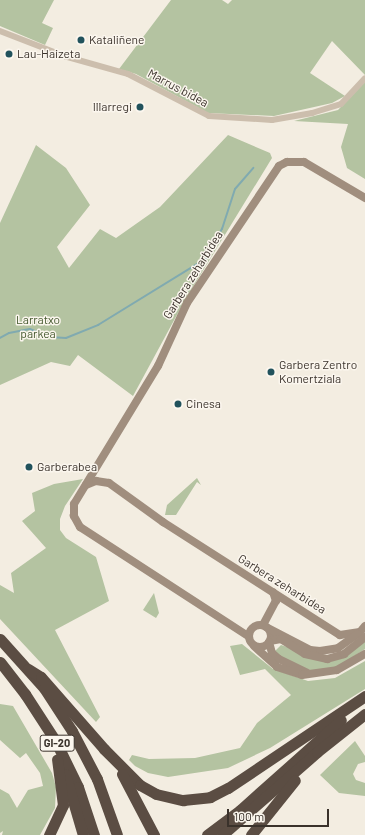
<!DOCTYPE html>
<meta charset="utf-8">
<style>
body{margin:0}
#map{position:relative;width:365px;height:835px;overflow:hidden;background:#f3ede1;font-family:Barlow,sans-serif}
div>[style]{position:absolute}
.green>*{inset:0;background:#b4c3a1}
.stream>*{height:2px;margin:-1px;padding:0 1px;transform-origin:1px;border-radius:1px;background:#80aab0}
.street>*{height:6px;margin:-3px;padding:0 3px;transform-origin:3px;border-radius:3px;background:#ccbead}
.secondary>*{height:8px;margin:-4px;padding:0 4px;transform-origin:4px;border-radius:4px;background:#a08e7e}
.secondary>.ring{margin:-4px;padding:0;box-sizing:content-box;background:none;border:8px solid #a08e7e;border-radius:50%}
.highway>*{height:11px;margin:-5.5px;padding:0 5.5px;transform-origin:5.5px;border-radius:5.5px;background:#5b4d43}
.dots>*{width:11px;height:11px;translate:-50% -50%;box-sizing:border-box;border:2px solid #fbf6ee;border-radius:50%}
span{translate:-50% -50%;white-space:nowrap;text-align:center;line-height:1.15;-webkit-text-stroke:3px #fbf6ee;paint-order:stroke}
.shield-label span{padding:1px 3px;background:#fbf6ee;border:1px solid;border-radius:3px;-webkit-text-stroke-width:0}
.shield-label{font-size:11px;color:#3a322b;font-weight:700}
.poi-label{font-size:12px;color:#3a322b}
.left{translate:0 -50%;text-align:left}
.right{translate:-100% -50%;text-align:right}
.street-label{font-size:12px;color:#3a322b}
.park-label{font-size:12px;color:#45592f}
.scale{position:absolute;left:227px;top:809px;width:102px;height:18px;box-sizing:border-box;border:2px solid #3a322b;border-top:0;padding-left:5px;font-size:12px;line-height:14px;white-space:nowrap;color:#3a322b;-webkit-text-stroke:3px #fbf6ee;paint-order:stroke}
</style>
<div id="map">
<div class="green">
<div style="clip-path:polygon(0 0,54px 0,42px 23px,53px 28px,45px 45px,0 26px)"></div>
<div style="clip-path:polygon(171px 0,222px 0,228px 4px,232px 0,365px 0,365px 75px,332px 41px,310px 73px,345px 96px,332px 103px,274px 116px,208px 113px,136px 74px,119px 69px)"></div>
<div style="clip-path:polygon(365px 82px,365px 179px,347px 168px,341px 147px,348px 124px,294px 121px,338px 110px)"></div>
<div style="clip-path:polygon(228px 135px,270px 153px,272px 158px,185px 300px,133px 396px,78px 355px,70px 366px,51px 362px,0 385px,0 223px,36px 145px,66px 168px,90px 205px,57px 247px,69px 268px,100px 229px,116px 238px,160px 207px)"></div>
<div style="clip-path:polygon(197px 478px,201px 485px,197px 482px,176px 515px,165px 515px,167px 505px)"></div>
<div style="clip-path:polygon(83px 479px,65px 506px,60px 519px,60px 530px,66px 538px,96px 557px,109px 601px,55px 630px,100px 717px,96px 722px,0 619px,0 585px,14px 593px,11px 573px,46px 548px,22px 521px,35px 511px,32px 493px,54px 484px)"></div>
<div style="clip-path:polygon(154px 593px,159px 613px,156px 618px,143px 610px)"></div>
<div style="clip-path:polygon(365px 639px,365px 649px,336px 668px,317px 672px,287px 663px,275px 651px,281px 645px,328px 660px)"></div>
<div style="clip-path:polygon(242px 644px,273px 669px,308px 681px,335px 678px,365px 661px,365px 689px,270px 748px,228px 768px,168px 777px,148px 773px,135px 766px,129px 760px,132px 755px,149px 759px,195px 758px,240px 748px,257px 723px,291px 695px,265px 669px,240px 675px,230px 646px)"></div>
<div style="clip-path:polygon(0 704px,13px 706px,52px 773px,56px 787px,55px 808px,40px 835px,2px 835px,3px 831px,0 833px,0 789px,9px 794px,17px 808px,28px 790px,43px 786px,40px 773px,26px 753px,20px 758px,0 740px)"></div>
<div style="clip-path:polygon(355px 741px,365px 756px,365px 762px,358px 764px,353px 774px,356px 780px,365px 783px,365px 796px,339px 793px,320px 775px)"></div>
</div>
<div class="stream">
<div style="left:0;top:338px;width:10px;rotate:-29deg"></div>
<div style="left:9px;top:333px;width:21px;rotate:-11deg"></div>
<div style="left:30px;top:329px;width:21px;rotate:23deg"></div>
<div style="left:49px;top:337px;width:17px;rotate:3deg"></div>
<div style="left:66px;top:338px;width:35px;rotate:-22deg"></div>
<div style="left:98px;top:325px;width:128px;rotate:-31.6deg"></div>
<div style="left:207px;top:258px;width:33px;rotate:-63deg"></div>
<div style="left:222px;top:229px;width:42px;rotate:-72deg"></div>
<div style="left:235px;top:189px;width:28px;rotate:-49deg"></div>
</div>
<div class="street">
<div style="left:0;top:31px;width:69px;rotate:21.3deg"></div>
<div style="left:64px;top:56px;width:66px;rotate:15.7deg"></div>
<div style="left:128px;top:74px;width:91px;rotate:27.4deg"></div>
<div style="left:209px;top:116px;width:63px;rotate:3.6deg"></div>
<div style="left:272px;top:120px;width:41px;rotate:-9.9deg"></div>
<div style="left:312px;top:113px;width:30px;rotate:-17deg"></div>
<div style="left:341px;top:104px;width:35px;rotate:-47deg"></div>
</div>
<div class="secondary">
<div style="left:86px;top:485px;width:11px;rotate:-22deg"></div>
<div style="left:96px;top:481px;width:13px;rotate:9deg"></div>
<div style="left:109px;top:483px;width:67px;rotate:35.8deg"></div>
<div style="left:163px;top:522px;width:210px;rotate:32.6deg"></div>
<div style="left:340px;top:635px;width:20px;rotate:-9deg"></div>
<div style="left:360px;top:632px;width:8px;rotate:-50deg"></div>
<div class="ring" style="left:249px;top:625px;width:14px;height:14px"></div>
<div style="left:263px;top:625px;width:27px;rotate:-62deg"></div>
<div style="left:276px;top:601px;width:9px;rotate:-108deg"></div>
<div style="left:266px;top:627px;width:50px;rotate:27.6deg"></div>
<div style="left:310px;top:650px;width:10px;rotate:6deg"></div>
<div style="left:320px;top:651px;width:18px;rotate:-9deg"></div>
<div style="left:338px;top:648px;width:24px;rotate:-36deg"></div>
<div style="left:248px;top:636px;width:200px;rotate:-147deg"></div>
<div style="left:80px;top:527px;width:13px;rotate:-119deg"></div>
<div style="left:74px;top:516px;width:12px;rotate:-90deg"></div>
<div style="left:74px;top:504px;width:162px;rotate:-58.7deg"></div>
<div style="left:158px;top:366px;width:69px;rotate:-65.3deg"></div>
<div style="left:187px;top:303px;width:165px;rotate:-56.1deg"></div>
<div style="left:279px;top:166px;width:9px;rotate:-27deg"></div>
<div style="left:287px;top:162px;width:17px"></div>
<div style="left:304px;top:162px;width:71px;rotate:30.5deg"></div>
<div style="left:270px;top:641px;width:11px;rotate:-10deg"></div>
<div style="left:281px;top:639px;width:28px;rotate:32deg"></div>
<div style="left:305px;top:654px;width:23px;rotate:13deg"></div>
<div style="left:327px;top:659px;width:18px;rotate:-16deg"></div>
<div style="left:344px;top:654px;width:27px;rotate:-39deg"></div>
<div style="left:269px;top:642px;width:11px;rotate:75deg"></div>
<div style="left:272px;top:653px;width:9px;rotate:41deg"></div>
<div style="left:279px;top:659px;width:32px;rotate:26deg"></div>
<div style="left:254px;top:646px;width:31px;rotate:42deg"></div>
<div style="left:277px;top:667px;width:26px;rotate:18deg"></div>
<div style="left:302px;top:675px;width:35px;rotate:-8deg"></div>
<div style="left:337px;top:670px;width:32px;rotate:-30deg"></div>
</div>
<div class="highway">
<div style="left:0;top:639px;width:66px;rotate:48.1deg"></div>
<div style="left:44px;top:688px;width:51px;rotate:56.9deg"></div>
<div style="left:72px;top:731px;width:54px;rotate:62.5deg"></div>
<div style="left:97px;top:779px;width:59px;rotate:70.3deg"></div>
<div style="left:0;top:662px;width:41px;rotate:52deg"></div>
<div style="left:25px;top:694px;width:57px;rotate:57.1deg"></div>
<div style="left:56px;top:742px;width:50px;rotate:63.9deg"></div>
<div style="left:78px;top:787px;width:51px;rotate:71.6deg"></div>
<div style="left:28px;top:669px;width:15px;rotate:32deg"></div>
<div style="left:41px;top:677px;width:96px;rotate:48.8deg"></div>
<div style="left:104px;top:749px;width:51px;rotate:45deg"></div>
<div style="left:140px;top:785px;width:18px;rotate:29deg"></div>
<div style="left:156px;top:794px;width:28px;rotate:13deg"></div>
<div style="left:183px;top:800px;width:27px;rotate:-6deg"></div>
<div style="left:210px;top:797px;width:20px;rotate:-27deg"></div>
<div style="left:228px;top:788px;width:165px;rotate:-33.9deg"></div>
<div style="left:65px;top:774px;width:64px;rotate:73.6deg"></div>
<div style="left:122px;top:774px;width:69px;rotate:62.3deg"></div>
<div style="left:49px;top:835px;width:33px;rotate:-65deg"></div>
<div style="left:63px;top:805px;width:46px;rotate:-97.4deg"></div>
<div style="left:207px;top:835px;width:41px;rotate:-37.1deg"></div>
<div style="left:240px;top:810px;width:135px;rotate:-41.7deg"></div>
<div style="left:222px;top:835px;width:126px;rotate:-41.1deg"></div>
<div style="left:317px;top:752px;width:61px;rotate:-38.4deg"></div>
<div style="left:251px;top:835px;width:70px;rotate:-51.3deg"></div>
</div>
<div class="dots">
<div style="left:81px;top:40px;background:#21525c"></div>
<div style="left:9px;top:54px;background:#21525c"></div>
<div style="left:140px;top:107px;background:#21525c"></div>
<div style="left:271px;top:372px;background:#21525c"></div>
<div style="left:178px;top:404px;background:#21525c"></div>
<div style="left:29px;top:467px;background:#21525c"></div>
</div>
<div class="shield-label">
<span style="left:57px;top:743px">GI-20</span>
</div>
<div class="poi-label">
<span class="left" style="left:89px;top:40px">Kataliñene</span>
<span class="left" style="left:17px;top:54px">Lau-Haizeta</span>
<span class="right" style="left:132px;top:107px">Illarregi</span>
<span class="left" style="left:279px;top:372px">Garbera Zentro<br>Komertziala</span>
<span class="left" style="left:186px;top:404px">Cinesa</span>
<span class="left" style="left:37px;top:467px">Garberabea</span>
</div>
<div class="street-label">
<span style="left:178px;top:88px;rotate:28deg">Marrus bidea</span>
<span style="left:193px;top:275px;rotate:-58deg">Garbera zeharbidea</span>
<span style="left:282px;top:584px;rotate:32deg">Garbera zeharbidea</span>
</div>
<div class="park-label">
<span style="left:38px;top:327px">Larratxo<br>parkea</span>
</div>
<div class="scale">100 m</div>
</div>
